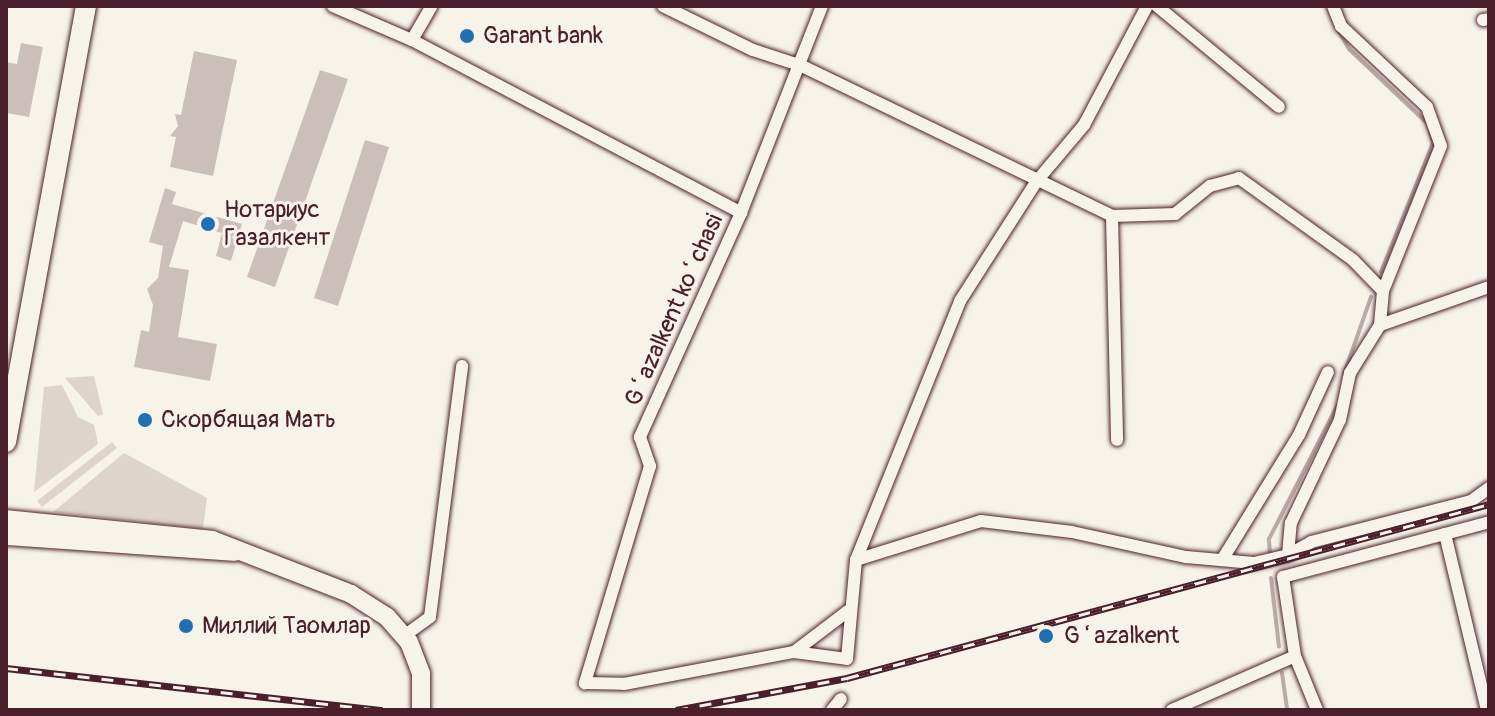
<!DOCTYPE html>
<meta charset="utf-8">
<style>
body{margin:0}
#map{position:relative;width:1495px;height:716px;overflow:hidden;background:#f7f3e8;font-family:Pangolin,sans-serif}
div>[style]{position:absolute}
.green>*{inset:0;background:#ded4cc}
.stream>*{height:4px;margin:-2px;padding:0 2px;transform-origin:2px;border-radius:2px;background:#bcaaa7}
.building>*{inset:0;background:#ccbfb9}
.roads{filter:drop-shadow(0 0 2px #4a1f2b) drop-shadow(0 0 2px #4a1f2b)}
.minor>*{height:12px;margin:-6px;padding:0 6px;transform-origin:6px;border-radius:6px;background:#f7f3e8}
.secondary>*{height:18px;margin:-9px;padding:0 9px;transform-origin:9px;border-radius:9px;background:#f7f3e8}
.primary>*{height:20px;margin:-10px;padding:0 10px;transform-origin:10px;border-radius:10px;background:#f7f3e8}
.rail>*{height:7px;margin-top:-3.5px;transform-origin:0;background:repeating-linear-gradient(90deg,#f7f3e8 0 12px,#4a1f2b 0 24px);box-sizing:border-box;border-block:2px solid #4a1f2b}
.dots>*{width:22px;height:22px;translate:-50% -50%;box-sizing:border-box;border:4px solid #f7f3e8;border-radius:50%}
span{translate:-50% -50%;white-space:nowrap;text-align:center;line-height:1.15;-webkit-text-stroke:6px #f7f3e8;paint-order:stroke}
.poi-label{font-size:24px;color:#4a1f2b}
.left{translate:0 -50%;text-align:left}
.street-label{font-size:24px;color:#4a1f2b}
.frame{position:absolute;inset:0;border:8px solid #4a1f2b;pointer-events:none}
</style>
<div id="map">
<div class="green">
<div style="clip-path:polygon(94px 376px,103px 414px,98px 416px,65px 378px)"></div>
<div style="clip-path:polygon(62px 385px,78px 417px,94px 425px,98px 444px,34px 492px,44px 387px)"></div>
<div style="clip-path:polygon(112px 442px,117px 448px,42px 507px,37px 501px)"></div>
<div style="clip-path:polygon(124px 453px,207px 498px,203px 529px,53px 512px)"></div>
</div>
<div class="stream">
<div style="left:1338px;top:30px;width:22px;rotate:60deg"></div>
<div style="left:1349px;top:49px;width:109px;rotate:43.5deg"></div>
<div style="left:1428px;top:124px;width:20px;rotate:75deg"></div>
<div style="left:1433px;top:143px;width:139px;rotate:112deg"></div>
<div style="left:1344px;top:374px;width:82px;rotate:-70.7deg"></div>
<div style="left:1270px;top:555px;width:16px;rotate:-94deg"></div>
<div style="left:1269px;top:539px;width:149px;rotate:-62.9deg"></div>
<div style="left:1271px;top:578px;width:69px;rotate:83.4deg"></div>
<div style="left:1282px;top:673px;width:37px;rotate:82deg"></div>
</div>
<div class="building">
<div style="clip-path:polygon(21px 43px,43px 47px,29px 117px,7px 113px,6px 62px,17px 64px)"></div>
<div style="clip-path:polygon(194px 51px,237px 60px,213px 176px,170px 167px,176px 137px,170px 136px,178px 126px,175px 114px,181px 115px)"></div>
<div style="clip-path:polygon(320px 70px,348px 79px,275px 287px,247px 277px)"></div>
<div style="clip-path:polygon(365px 140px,389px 147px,338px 306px,314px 298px)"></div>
<div style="clip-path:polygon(165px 188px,176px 192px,172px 204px,242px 224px,231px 261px,216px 256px,222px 233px,183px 221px,169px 267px,189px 270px,178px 337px,217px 344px,210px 381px,134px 367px,141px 330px,149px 332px,153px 305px,147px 289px,158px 278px,163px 246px,149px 242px)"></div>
</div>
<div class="roads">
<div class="minor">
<div style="left:333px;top:6px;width:86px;rotate:23.3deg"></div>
<div style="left:412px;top:40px;width:372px;rotate:27.7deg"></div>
<div style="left:663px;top:6px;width:100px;rotate:26.1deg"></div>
<div style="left:753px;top:50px;width:52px;rotate:18.1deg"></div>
<div style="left:802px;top:66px;width:344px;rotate:25.8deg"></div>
<div style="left:1112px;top:216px;width:63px;rotate:-1.8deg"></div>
<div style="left:1175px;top:214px;width:45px;rotate:-38.7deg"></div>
<div style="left:1210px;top:186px;width:30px;rotate:-15deg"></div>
<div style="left:1239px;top:178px;width:140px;rotate:35.7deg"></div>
<div style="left:1353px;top:260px;width:43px;rotate:45.9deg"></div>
<div style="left:822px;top:6px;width:222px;rotate:111.4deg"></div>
<div style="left:741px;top:213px;width:246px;rotate:114.3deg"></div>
<div style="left:640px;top:437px;width:31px;rotate:71deg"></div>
<div style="left:650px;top:466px;width:227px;rotate:106.7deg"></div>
<div style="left:585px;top:683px;width:39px;rotate:1deg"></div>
<div style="left:624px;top:684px;width:173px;rotate:-10.7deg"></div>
<div style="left:794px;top:652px;width:53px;rotate:7.5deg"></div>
<div style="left:847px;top:659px;width:99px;rotate:-84.8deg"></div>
<div style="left:856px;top:560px;width:279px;rotate:-68.1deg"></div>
<div style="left:960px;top:301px;width:141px;rotate:-57.4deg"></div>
<div style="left:1036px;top:182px;width:75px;rotate:-49.9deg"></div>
<div style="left:1084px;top:125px;width:135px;rotate:-62.1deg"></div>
<div style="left:1157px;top:6px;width:158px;rotate:39.6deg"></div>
<div style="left:1333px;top:6px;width:22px;rotate:68deg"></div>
<div style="left:1341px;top:26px;width:118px;rotate:43.3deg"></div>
<div style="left:1427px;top:107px;width:41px;rotate:70.3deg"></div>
<div style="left:1441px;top:146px;width:156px;rotate:111.8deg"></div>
<div style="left:1383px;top:291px;width:34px;rotate:95deg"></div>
<div style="left:1483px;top:20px;width:6px;rotate:-9deg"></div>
<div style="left:412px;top:40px;width:39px;rotate:-60deg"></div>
<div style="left:1112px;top:216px;width:224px;rotate:88.7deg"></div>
<div style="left:1445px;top:534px;width:181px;rotate:76.6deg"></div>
<div style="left:1288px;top:555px;width:26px;rotate:-29deg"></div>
<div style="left:1311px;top:542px;width:165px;rotate:-14.4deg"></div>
<div style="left:1471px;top:501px;width:22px;rotate:-36deg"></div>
<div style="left:856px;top:560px;width:131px;rotate:-17.3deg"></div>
<div style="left:981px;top:521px;width:92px;rotate:6.9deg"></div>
<div style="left:1072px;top:532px;width:117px;rotate:12.4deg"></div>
<div style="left:1186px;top:557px;width:68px;rotate:5deg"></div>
<div style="left:1254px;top:563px;width:35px;rotate:-13deg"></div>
<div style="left:1288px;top:555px;width:32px;rotate:-85deg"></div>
<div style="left:1291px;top:523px;width:114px;rotate:-64.6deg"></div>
<div style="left:1340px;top:420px;width:48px;rotate:-78deg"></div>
<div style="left:1350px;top:373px;width:57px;rotate:-58deg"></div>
<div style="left:1380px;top:325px;width:115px;rotate:-19.2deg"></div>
<div style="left:1222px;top:560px;width:147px;rotate:-58.4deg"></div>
<div style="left:1299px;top:435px;width:69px;rotate:-65.3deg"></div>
<div style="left:404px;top:636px;width:32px;rotate:-36deg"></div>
<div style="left:430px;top:617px;width:253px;rotate:-82.7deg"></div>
<div style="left:794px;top:652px;width:68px;rotate:-37.2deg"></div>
<div style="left:832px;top:710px;width:14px;rotate:-51deg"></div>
<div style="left:1172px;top:710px;width:134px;rotate:-23.7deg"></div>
<div style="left:1317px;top:710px;width:58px;rotate:-112.2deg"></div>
<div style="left:1295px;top:656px;width:80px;rotate:-98.6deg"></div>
<div style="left:1283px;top:577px;width:213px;rotate:-14.9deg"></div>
</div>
<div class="secondary">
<div style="left:6px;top:519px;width:207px;rotate:5.8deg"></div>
<div style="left:212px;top:540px;width:149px;rotate:21.2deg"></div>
<div style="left:351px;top:594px;width:43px;rotate:32.6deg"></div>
<div style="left:387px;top:617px;width:33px;rotate:49deg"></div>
<div style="left:409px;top:642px;width:34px;rotate:69deg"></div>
<div style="left:421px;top:674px;width:36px;rotate:90deg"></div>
<div style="left:6px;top:536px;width:229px;rotate:4deg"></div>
</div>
<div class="primary">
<div style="left:6px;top:442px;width:443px;rotate:-79.6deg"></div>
</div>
</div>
<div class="rail">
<div style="left:6px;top:668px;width:379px;rotate:6.4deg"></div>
<div style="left:676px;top:710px;width:174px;rotate:-10.6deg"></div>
<div style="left:847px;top:678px;width:665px;rotate:-15.16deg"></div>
</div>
<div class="dots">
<div style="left:467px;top:36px;background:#1f6fb2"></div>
<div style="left:208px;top:224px;background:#1f6fb2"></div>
<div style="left:145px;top:420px;background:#1f6fb2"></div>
<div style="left:186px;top:626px;background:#1f6fb2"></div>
<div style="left:1046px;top:636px;background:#1f6fb2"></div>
</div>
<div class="poi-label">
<span class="left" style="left:483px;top:36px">Garant bank</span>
<span class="left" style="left:224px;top:224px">Нотариус<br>Газалкент</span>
<span class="left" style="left:161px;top:420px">Скорбящая Мать</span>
<span class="left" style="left:202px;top:626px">Миллий Таомлар</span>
<span class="left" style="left:1064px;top:636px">Gʻazalkent</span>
</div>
<div class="street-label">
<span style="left:674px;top:310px;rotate:-66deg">Gʻazalkent koʻchasi</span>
</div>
<div class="frame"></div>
</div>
